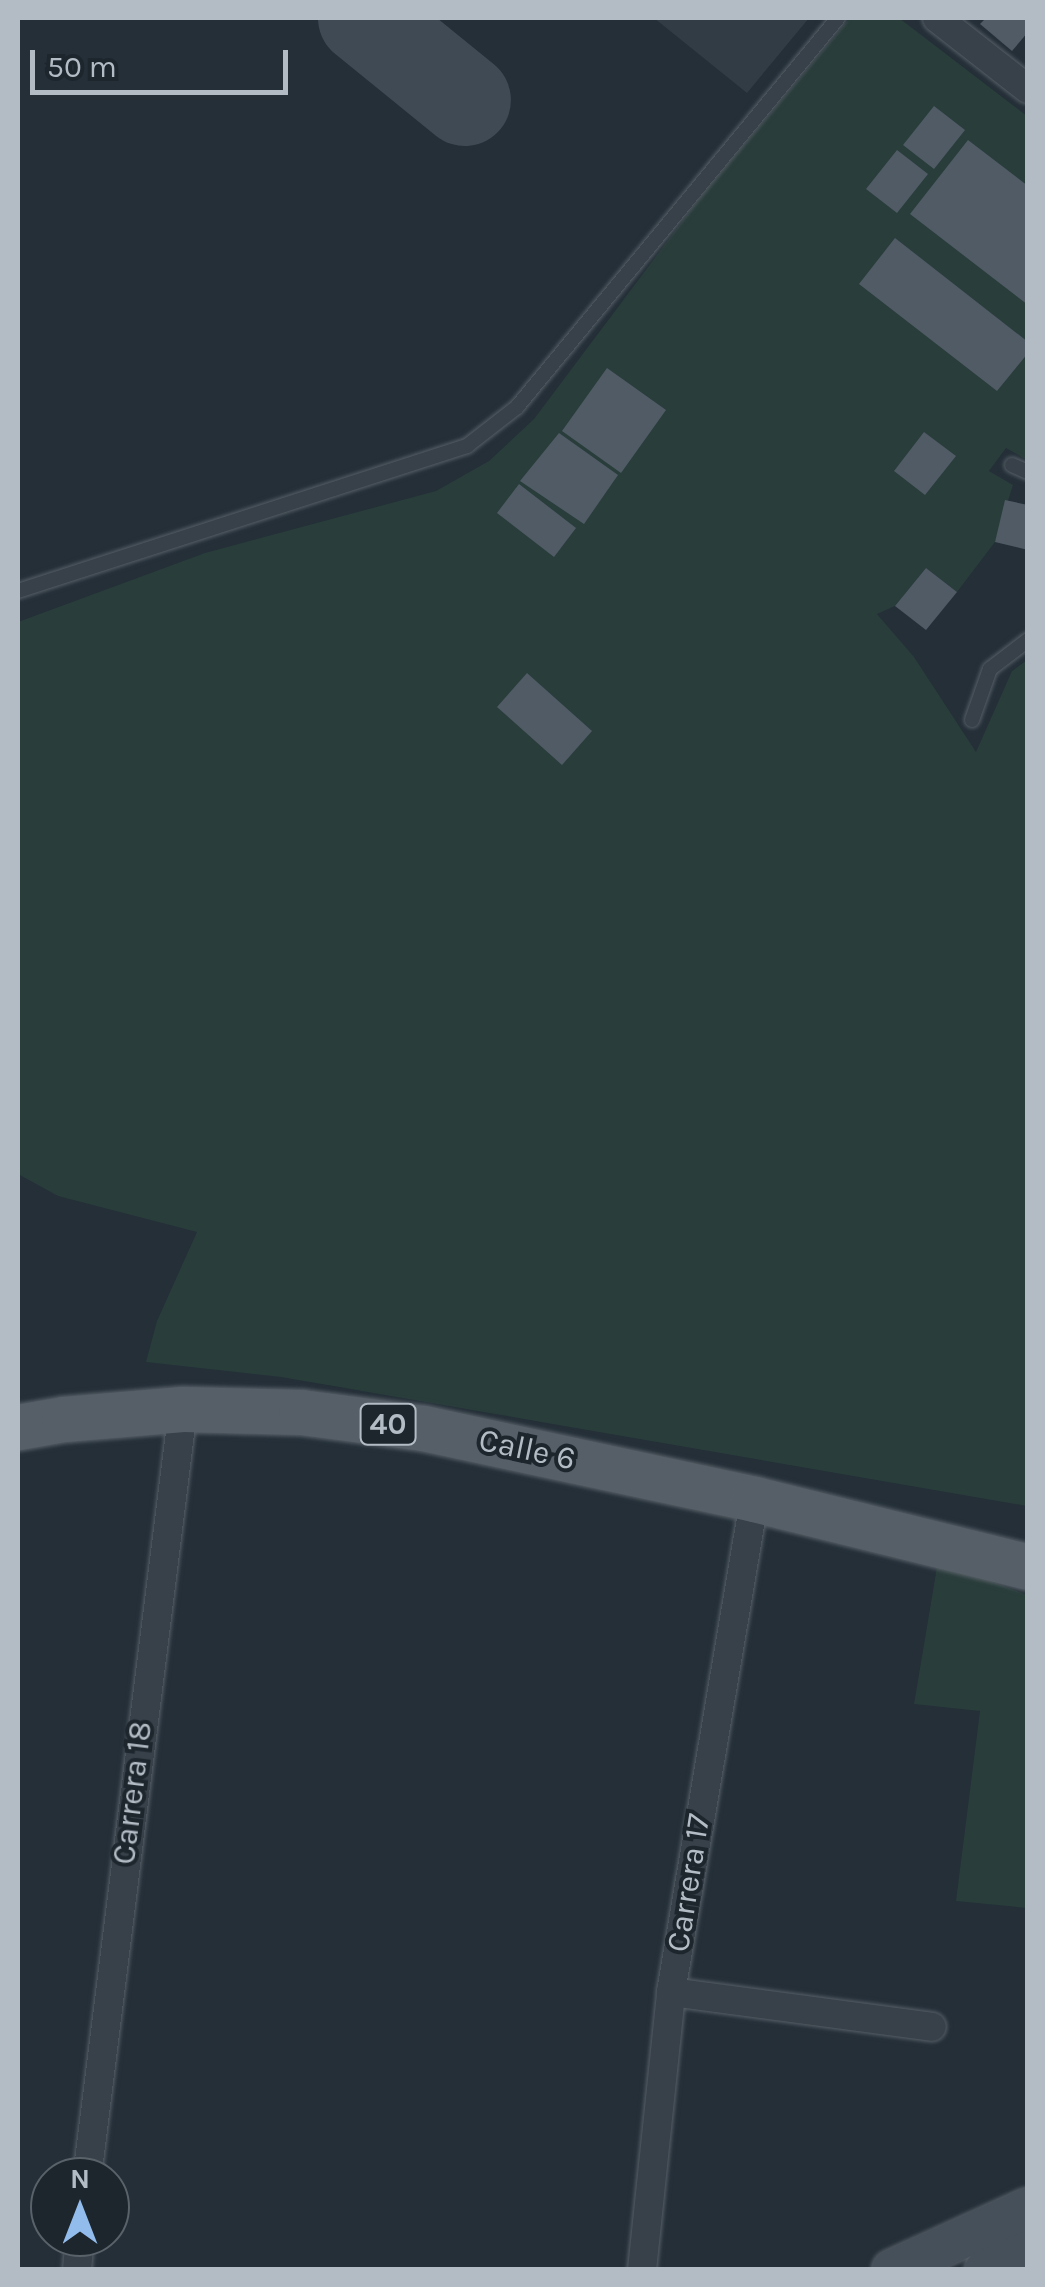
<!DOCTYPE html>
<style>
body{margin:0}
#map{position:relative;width:1045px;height:2287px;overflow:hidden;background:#242f38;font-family:Karla,sans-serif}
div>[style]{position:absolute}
.airport>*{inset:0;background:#323c45}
.green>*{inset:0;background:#293d3b}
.taxiway>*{height:92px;margin:-46px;padding:0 46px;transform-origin:46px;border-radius:46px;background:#3f4a54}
.building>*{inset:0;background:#505b66}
.roads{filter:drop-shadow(0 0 2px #565e66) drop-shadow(0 0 2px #565e66)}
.lane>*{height:14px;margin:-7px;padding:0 7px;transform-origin:7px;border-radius:7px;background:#384049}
.street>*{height:28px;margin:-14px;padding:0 14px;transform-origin:14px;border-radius:14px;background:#384049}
.secondary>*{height:40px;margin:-20px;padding:0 20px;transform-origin:20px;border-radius:20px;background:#46505b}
.primary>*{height:45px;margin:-22.5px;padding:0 22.5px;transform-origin:22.5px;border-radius:22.5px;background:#565f68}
span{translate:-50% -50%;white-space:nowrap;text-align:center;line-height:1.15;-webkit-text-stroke:8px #1d252d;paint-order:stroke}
.shield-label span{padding:2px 8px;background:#1d252d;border:2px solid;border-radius:8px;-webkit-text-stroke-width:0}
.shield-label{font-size:30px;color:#b3bbc4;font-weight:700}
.street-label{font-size:32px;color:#b3bbc4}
.frame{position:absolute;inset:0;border:20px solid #b3bbc4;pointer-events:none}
.north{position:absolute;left:30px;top:2157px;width:100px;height:100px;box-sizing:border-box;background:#1d252d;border:2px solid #596169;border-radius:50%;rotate:0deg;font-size:28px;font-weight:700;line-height:40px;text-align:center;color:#b3bbc4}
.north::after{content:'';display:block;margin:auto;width:35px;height:45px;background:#91bcec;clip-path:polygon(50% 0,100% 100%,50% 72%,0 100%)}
.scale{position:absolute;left:30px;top:50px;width:258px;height:45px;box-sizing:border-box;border:5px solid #b3bbc4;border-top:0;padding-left:12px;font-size:30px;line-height:35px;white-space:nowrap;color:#b3bbc4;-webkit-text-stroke:8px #1d252d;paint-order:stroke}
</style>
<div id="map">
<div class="airport">
<div style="clip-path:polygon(654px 18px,809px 18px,747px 93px)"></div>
</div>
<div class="green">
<div style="clip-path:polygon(850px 18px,899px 18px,1027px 116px,1027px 460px,1006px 448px,989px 471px,1013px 485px,995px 542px,957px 592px,926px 568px,895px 606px,877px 614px,914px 657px,976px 752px,1012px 671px,1027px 660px,1027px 1506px,281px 1377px,146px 1362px,157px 1321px,197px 1232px,58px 1196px,18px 1174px,18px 622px,205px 553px,436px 491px,489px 461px,534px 419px,699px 199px)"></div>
<div style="clip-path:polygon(938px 1561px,1027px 1595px,1027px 1908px,956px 1901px,980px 1711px,914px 1704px)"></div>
</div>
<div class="taxiway">
<div style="left:364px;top:18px;width:130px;rotate:39.1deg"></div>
</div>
<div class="building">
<div style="clip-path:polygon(986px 18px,1028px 18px,1028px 32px,1012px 51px,980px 24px)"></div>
<div style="clip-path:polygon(934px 106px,965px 130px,934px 169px,903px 145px)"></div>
<div style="clip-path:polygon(968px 140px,1028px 186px,1028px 305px,910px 214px)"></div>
<div style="clip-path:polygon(897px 150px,928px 174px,897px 213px,866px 189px)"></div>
<div style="clip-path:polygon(895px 238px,1028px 342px,1028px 353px,997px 391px,859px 284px)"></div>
<div style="clip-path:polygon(607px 368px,666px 410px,621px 473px,562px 431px)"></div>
<div style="clip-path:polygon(924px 432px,956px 456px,925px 495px,894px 471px)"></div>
<div style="clip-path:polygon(559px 433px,618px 475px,584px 524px,520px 481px)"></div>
<div style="clip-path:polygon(519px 484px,576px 528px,554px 557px,497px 513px)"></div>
<div style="clip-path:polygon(1005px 500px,1028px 505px,1028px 550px,995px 542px)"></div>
<div style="clip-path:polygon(926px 568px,957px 592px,926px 630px,895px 606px)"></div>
<div style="clip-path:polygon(527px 673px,592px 731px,562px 765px,497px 707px)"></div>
</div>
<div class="roads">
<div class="lane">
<div style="left:1012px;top:465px;width:17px;rotate:24deg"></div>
<div style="left:18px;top:591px;width:472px;rotate:-17.9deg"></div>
<div style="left:467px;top:446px;width:63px;rotate:-38deg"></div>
<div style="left:517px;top:407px;width:504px;rotate:-50.47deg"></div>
<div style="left:972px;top:720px;width:54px;rotate:-70.6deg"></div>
<div style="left:990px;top:669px;width:48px;rotate:-37.3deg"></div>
</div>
<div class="street">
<div style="left:937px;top:18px;width:115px;rotate:38deg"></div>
<div style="left:671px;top:1992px;width:263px;rotate:7.6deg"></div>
<div style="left:87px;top:2177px;width:774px;rotate:-82.87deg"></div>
<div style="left:77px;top:2270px;width:33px;rotate:-85deg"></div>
<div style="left:642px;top:2270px;width:280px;rotate:-84deg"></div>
<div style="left:671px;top:1992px;width:500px;rotate:-80.4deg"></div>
</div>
<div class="secondary">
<div style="left:892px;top:2270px;width:149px;rotate:-24.5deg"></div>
<div style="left:985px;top:2270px;width:47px;rotate:-23.8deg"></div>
</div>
<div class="primary">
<div style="left:18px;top:1427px;width:47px;rotate:-9.9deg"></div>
<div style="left:64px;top:1419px;width:119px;rotate:-4.8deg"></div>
<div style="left:183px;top:1409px;width:118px;rotate:1.5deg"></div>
<div style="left:301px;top:1412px;width:123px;rotate:7.5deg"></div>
<div style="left:423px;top:1428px;width:339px;rotate:12.1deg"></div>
<div style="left:754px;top:1499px;width:282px;rotate:13.9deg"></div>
</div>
</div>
<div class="shield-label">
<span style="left:388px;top:1424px">40</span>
</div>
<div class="street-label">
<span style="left:527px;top:1450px;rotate:12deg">Calle 6</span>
<span style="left:133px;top:1793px;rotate:-83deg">Carrera 18</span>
<span style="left:689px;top:1883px;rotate:-81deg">Carrera 17</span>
</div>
<div class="frame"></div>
<div class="north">N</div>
<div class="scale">50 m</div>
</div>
